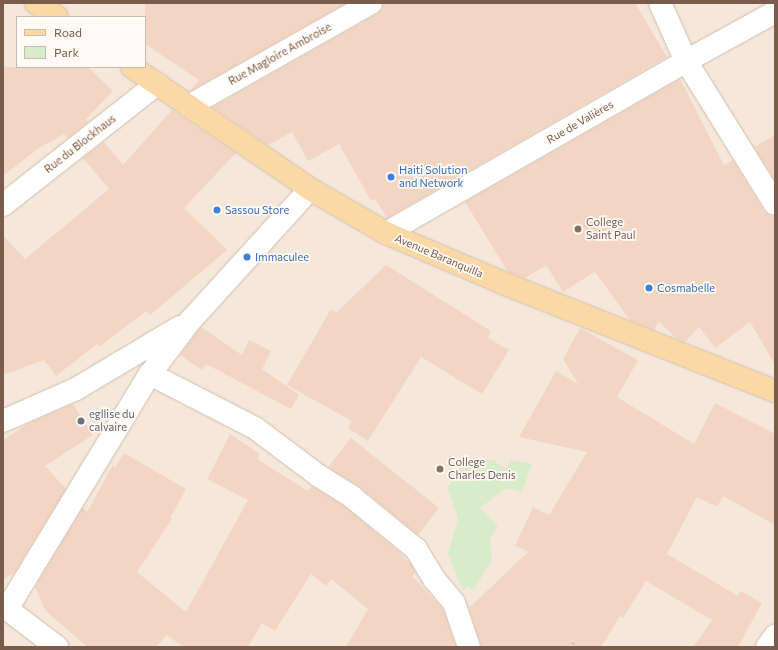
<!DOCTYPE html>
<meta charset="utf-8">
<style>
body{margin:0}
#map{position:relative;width:778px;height:650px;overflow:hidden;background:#fdf6ec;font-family:Commissioner,sans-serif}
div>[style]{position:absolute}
.residential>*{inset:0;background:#f5e8da}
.green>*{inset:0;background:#d8ecc9}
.building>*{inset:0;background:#f3d5c3}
.path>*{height:2.5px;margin-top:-1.25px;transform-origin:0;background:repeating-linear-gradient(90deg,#d9b8a5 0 1px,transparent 0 4px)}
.roads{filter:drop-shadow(0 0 1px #d1beb0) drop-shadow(0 0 1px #d1beb0)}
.minor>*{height:22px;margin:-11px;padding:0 11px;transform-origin:11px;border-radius:11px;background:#fff}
.major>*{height:22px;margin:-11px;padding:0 11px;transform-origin:11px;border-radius:11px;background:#fbd9a5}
.dots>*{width:11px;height:11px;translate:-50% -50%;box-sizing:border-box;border:2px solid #fffaf3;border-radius:50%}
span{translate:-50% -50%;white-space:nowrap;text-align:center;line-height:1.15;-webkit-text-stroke:3.5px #fffaf3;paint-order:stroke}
.street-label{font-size:11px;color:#7a5c4d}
.shop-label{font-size:11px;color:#366cbe}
.left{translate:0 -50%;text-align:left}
.education-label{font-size:11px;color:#785e54}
.worship-label{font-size:11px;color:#5b616d}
.frame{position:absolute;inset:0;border:4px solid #7a5c4d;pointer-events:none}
.legend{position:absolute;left:16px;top:16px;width:130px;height:52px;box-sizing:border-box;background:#fffaf3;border:1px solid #cabbb1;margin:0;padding:5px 7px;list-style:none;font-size:12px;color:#7a5c4d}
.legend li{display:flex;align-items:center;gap:8px;height:20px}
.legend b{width:20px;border:1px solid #cabbb1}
</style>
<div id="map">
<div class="residential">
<div style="clip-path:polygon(evenodd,3px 3px,775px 3px,775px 647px,3px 647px,3px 3px,17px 17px,145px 17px,145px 67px,17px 67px,17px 17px)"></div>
</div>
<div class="green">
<div style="clip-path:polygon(493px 460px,506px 469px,510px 460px,532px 464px,522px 492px,506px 488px,480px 508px,498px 526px,490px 539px,492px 560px,473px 591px,468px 586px,463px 591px,448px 554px,458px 518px,448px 488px,463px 463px)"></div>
</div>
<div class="building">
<div style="clip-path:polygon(145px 3px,346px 3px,190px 91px,199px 80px,145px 44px)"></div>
<div style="clip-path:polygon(383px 3px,635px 3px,667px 57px,387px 218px,375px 199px,371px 201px,339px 144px,308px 161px,292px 132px,268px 145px,213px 107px,377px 14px,382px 9px)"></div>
<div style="clip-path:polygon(3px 67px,88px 67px,113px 91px,86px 119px,88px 122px,68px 138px,64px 134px,39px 148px,3px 176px)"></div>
<div style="clip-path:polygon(680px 79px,724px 165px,733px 160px,764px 211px,769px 215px,775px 216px,775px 365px,750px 322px,715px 348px,699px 327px,685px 342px,676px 338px,659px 322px,654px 330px,630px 320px,595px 272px,563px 292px,546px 265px,525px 278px,508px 272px,465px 202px)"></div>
<div style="clip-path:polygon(172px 110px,236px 153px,184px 208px,227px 250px,150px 315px,146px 311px,99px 347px,97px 344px,56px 376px,44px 360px,3px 375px,3px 235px,25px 259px,109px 189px,83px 158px,104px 142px,123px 165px)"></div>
<div style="clip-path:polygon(775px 135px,775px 180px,754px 147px)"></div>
<div style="clip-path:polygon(386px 265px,491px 331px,488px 338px,509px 350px,482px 394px,421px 357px,368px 441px,348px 428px,352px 421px,287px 385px,331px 309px,337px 312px)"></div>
<div style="clip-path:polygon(201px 327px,242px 355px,249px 340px,271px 351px,262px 369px,299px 395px,291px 409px,206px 364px,202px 370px,180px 355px)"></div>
<div style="clip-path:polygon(580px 328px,638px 360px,617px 397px,694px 444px,715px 403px,775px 434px,775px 525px,723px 496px,717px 507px,697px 497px,667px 554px,738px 596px,740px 591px,762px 603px,738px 647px,693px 647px,712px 620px,646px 581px,623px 618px,620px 616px,601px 647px,481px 647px,469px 608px,528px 552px,515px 546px,533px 507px,549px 515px,587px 452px,519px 437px,556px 371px,578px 384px,563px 359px)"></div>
<div style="clip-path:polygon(73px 404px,93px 435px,45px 466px,66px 489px,14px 573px,3px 580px,3px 440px,27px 424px)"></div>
<div style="clip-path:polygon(230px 434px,260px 454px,257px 459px,308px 491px,312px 486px,345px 507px,402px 554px,401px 555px,411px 564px,416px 573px,412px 576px,443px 609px,456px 647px,346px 647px,368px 609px,331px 579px,326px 586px,311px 574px,275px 631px,262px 623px,248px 647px,183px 647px,167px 635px,156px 647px,87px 647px,45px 610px,35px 587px,83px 508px,87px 512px,113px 465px,115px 468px,124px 453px,186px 489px,170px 518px,172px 519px,137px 572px,186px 612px,248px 500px,207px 479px)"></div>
<div style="clip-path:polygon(351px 438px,439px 508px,418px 535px,360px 487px,328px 467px)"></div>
</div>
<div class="path">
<div style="left:571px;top:647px;width:7px;rotate:-63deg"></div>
</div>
<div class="roads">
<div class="minor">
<div style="left:660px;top:3px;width:64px;rotate:65.9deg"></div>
<div style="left:686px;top:61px;width:168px;rotate:58.1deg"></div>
<div style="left:189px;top:106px;width:209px;rotate:-29.5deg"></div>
<div style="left:3px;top:205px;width:196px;rotate:-38.2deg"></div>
<div style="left:386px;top:233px;width:346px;rotate:-29.8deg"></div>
<div style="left:686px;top:61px;width:102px;rotate:-28.8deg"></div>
<div style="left:150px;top:374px;width:118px;rotate:27.2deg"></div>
<div style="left:255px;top:428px;width:80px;rotate:36.9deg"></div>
<div style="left:319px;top:476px;width:39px;rotate:32deg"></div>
<div style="left:352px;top:497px;width:82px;rotate:39.1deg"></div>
<div style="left:416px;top:549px;width:35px;rotate:59deg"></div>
<div style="left:434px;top:579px;width:31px;rotate:50deg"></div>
<div style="left:454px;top:603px;width:46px;rotate:71.2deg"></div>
<div style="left:3px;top:421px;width:80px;rotate:-23.7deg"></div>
<div style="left:76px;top:389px;width:121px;rotate:-30.8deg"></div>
<div style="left:3px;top:609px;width:4px"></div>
<div style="left:7px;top:609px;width:63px;rotate:37.2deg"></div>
<div style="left:7px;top:609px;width:275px;rotate:-58.7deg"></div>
<div style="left:150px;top:374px;width:66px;rotate:-53deg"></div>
<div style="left:190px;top:321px;width:178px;rotate:-47.7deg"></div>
<div style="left:767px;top:647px;width:14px;rotate:-54deg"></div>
</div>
<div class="major">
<div style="left:36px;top:3px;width:25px;rotate:34deg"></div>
<div style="left:132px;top:67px;width:216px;rotate:34.4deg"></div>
<div style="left:310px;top:189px;width:88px;rotate:30.1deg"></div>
<div style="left:386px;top:233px;width:127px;rotate:23.1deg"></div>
<div style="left:503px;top:283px;width:293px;rotate:21.7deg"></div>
</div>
</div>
<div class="dots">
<div style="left:391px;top:177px;background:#3f7fe0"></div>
<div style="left:217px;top:210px;background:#3f7fe0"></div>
<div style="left:578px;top:229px;background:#8d6e63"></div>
<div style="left:247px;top:257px;background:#3f7fe0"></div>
<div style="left:649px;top:288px;background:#3f7fe0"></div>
<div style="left:81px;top:421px;background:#6b7280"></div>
<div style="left:440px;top:469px;background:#8d6e63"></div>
</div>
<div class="street-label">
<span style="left:280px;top:54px;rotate:-29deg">Rue Magloire Ambroise</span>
<span style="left:580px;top:122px;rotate:-30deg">Rue de Valières</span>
<span style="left:80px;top:144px;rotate:-38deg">Rue du Blockhaus</span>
<span style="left:439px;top:256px;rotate:23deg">Avenue Baranquilla</span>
</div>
<div class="shop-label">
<span class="left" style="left:399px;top:177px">Haiti Solution<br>and Network</span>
<span class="left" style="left:225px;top:210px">Sassou Store</span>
<span class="left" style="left:255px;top:257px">Immaculee</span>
<span class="left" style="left:657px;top:288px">Cosmabelle</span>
</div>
<div class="education-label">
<span class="left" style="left:586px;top:229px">College<br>Saint Paul</span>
<span class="left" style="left:448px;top:469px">College<br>Charles Denis</span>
</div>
<div class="worship-label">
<span class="left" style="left:89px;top:421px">egllise du<br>calvaire</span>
</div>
<div class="frame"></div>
<ul class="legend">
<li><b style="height:5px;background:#fbd9a5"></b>Road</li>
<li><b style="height:11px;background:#d8ecc9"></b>Park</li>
</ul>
</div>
